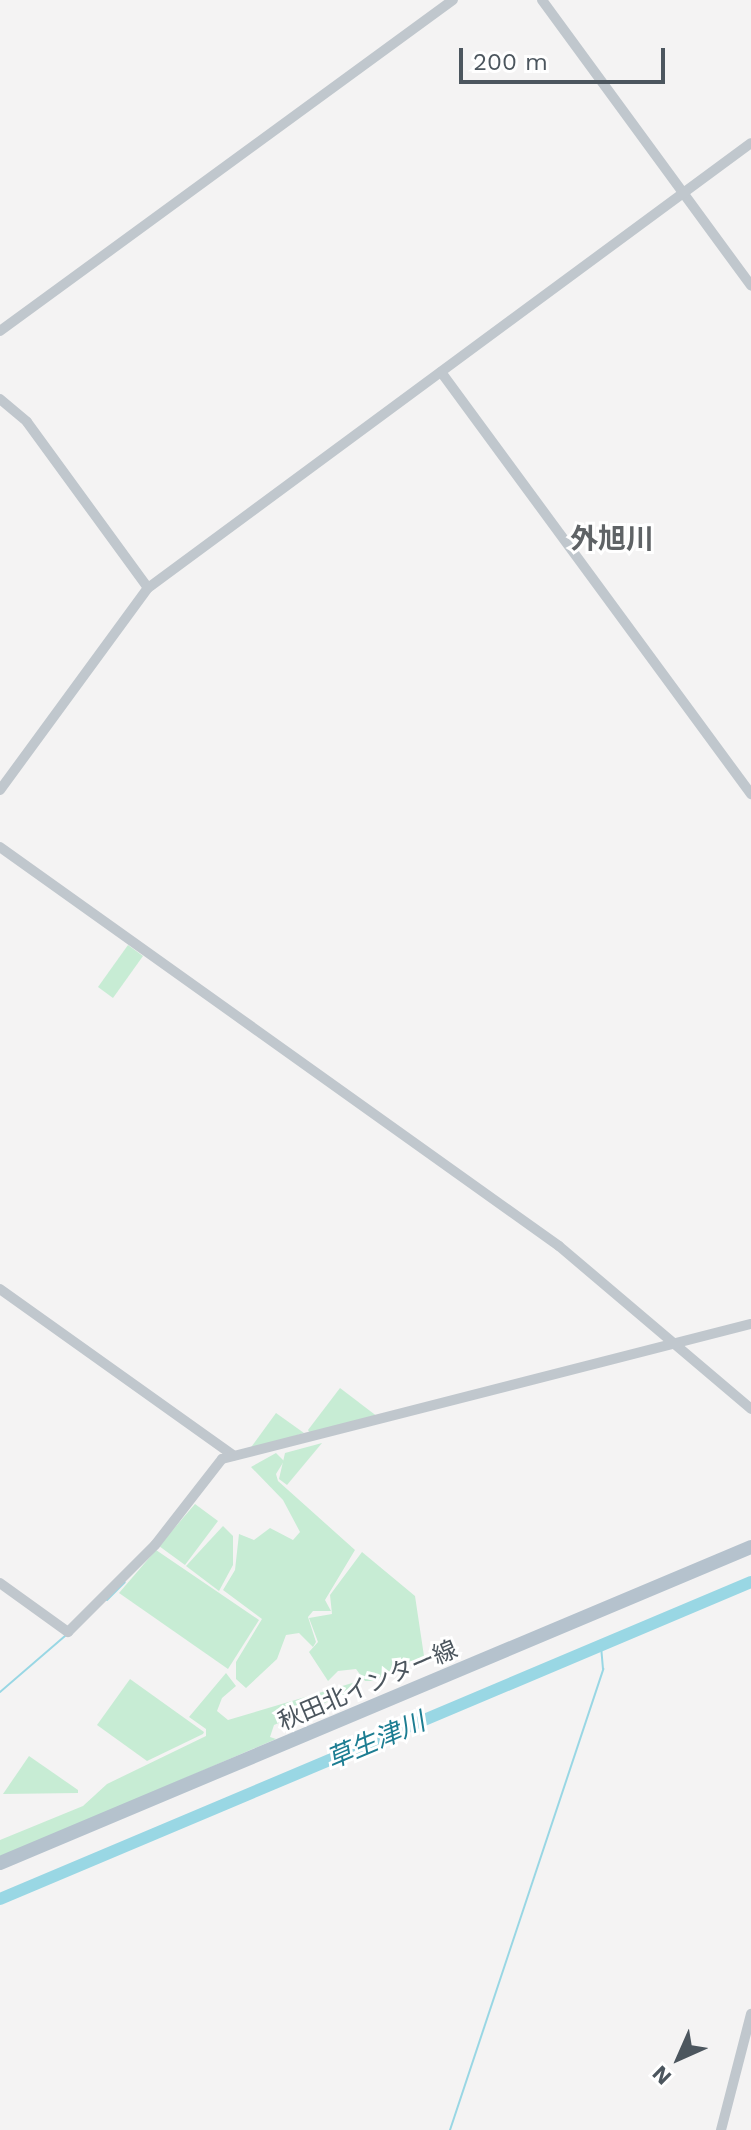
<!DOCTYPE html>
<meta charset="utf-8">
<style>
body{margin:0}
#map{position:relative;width:751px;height:2130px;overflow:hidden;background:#f4f3f3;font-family:"Work Sans","Noto Sans JP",sans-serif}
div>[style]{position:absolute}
.green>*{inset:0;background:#c7ecd4}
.stream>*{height:2px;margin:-1px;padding:0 1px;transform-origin:1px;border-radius:1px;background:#99d7e4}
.river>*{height:12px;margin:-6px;padding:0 6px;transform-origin:6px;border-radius:6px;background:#99d7e4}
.minor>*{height:10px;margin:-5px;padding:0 5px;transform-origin:5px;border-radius:5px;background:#c0c7cd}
.major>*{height:14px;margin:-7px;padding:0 7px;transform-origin:7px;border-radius:7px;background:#b5c2cd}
span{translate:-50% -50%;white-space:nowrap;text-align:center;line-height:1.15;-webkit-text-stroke:6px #fff;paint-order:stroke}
.street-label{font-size:24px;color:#4c565e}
.water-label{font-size:26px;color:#1c7d92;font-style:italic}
.quarter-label{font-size:28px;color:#5f6366;font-weight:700}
.north{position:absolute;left:639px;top:2018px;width:80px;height:80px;-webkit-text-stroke:6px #fff;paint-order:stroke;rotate:225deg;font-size:22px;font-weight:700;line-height:32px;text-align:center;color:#4c565e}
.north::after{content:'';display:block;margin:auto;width:28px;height:36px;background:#4c565e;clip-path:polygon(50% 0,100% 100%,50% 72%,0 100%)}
.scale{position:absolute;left:459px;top:48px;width:206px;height:36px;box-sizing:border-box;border:4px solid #4c565e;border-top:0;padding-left:10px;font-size:24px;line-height:28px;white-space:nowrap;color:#4c565e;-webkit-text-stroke:6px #fff;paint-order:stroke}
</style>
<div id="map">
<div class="green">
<div style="clip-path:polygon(128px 945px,143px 956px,113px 998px,98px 987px)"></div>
<div style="clip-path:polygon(340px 1388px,378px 1417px,312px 1436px,308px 1430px)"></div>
<div style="clip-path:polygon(276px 1413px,304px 1433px,249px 1450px)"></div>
<div style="clip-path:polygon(322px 1443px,287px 1485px,279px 1479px,285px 1453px)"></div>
<div style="clip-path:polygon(276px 1453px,284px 1461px,276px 1474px,278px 1481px,355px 1550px,325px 1600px,331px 1611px,313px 1611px,308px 1617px,316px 1642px,313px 1647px,299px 1633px,286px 1635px,277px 1659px,246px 1688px,236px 1679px,236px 1662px,262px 1619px,223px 1590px,235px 1570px,239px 1534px,254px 1540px,270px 1528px,293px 1540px,300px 1532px,283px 1500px,251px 1467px)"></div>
<div style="clip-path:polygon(195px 1504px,218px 1521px,185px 1565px,159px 1546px)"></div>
<div style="clip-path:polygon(223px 1526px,233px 1536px,233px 1565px,219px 1591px,186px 1566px)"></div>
<div style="clip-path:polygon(156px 1550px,259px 1620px,228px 1669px,119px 1593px)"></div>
<div style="clip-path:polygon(362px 1552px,415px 1596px,424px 1656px,373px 1681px,365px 1681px,356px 1669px,338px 1671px,328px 1681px,309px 1652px,318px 1642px,309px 1618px,332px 1614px,330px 1595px)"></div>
<div style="clip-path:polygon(226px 1673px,236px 1686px,222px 1698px,217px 1711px,228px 1720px,359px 1681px,350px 1692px,274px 1725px,270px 1737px,276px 1739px,0 1858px,0 1840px,83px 1806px,107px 1784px,206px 1736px,206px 1729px,189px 1717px)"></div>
<div style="clip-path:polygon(130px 1679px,204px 1732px,203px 1734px,147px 1761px,97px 1725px)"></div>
<div style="clip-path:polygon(29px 1756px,78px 1790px,78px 1793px,3px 1794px)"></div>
</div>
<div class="stream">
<div style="left:107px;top:1600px;width:25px;rotate:-45deg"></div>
<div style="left:0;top:1692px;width:87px;rotate:-40.8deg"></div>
<div style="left:450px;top:2130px;width:486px;rotate:-71.6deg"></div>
<div style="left:603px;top:1669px;width:24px;rotate:-95deg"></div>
</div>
<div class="river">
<div style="left:0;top:1899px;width:815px;rotate:-22.88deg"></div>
</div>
<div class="minor">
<div style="left:542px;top:0;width:354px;rotate:53.8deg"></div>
<div style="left:0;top:331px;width:561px;rotate:-36.16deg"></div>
<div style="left:441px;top:372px;width:524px;rotate:53.7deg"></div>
<div style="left:0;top:399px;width:35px;rotate:40deg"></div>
<div style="left:27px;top:422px;width:205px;rotate:53.9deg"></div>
<div style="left:0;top:790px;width:250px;rotate:-53.8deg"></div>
<div style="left:148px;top:588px;width:749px;rotate:-36.43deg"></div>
<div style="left:0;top:847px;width:687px;rotate:35.52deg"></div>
<div style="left:559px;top:1246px;width:252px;rotate:40.3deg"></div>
<div style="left:0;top:1289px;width:287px;rotate:35.5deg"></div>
<div style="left:0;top:1583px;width:84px;rotate:35.8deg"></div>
<div style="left:68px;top:1632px;width:123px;rotate:-45deg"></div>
<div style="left:155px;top:1545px;width:109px;rotate:-52.1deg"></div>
<div style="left:222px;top:1459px;width:546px;rotate:-14.32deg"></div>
<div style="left:721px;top:2130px;width:120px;rotate:-75.5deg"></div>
</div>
<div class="major">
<div style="left:0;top:1863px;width:815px;rotate:-22.82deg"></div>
</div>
<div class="street-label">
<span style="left:368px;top:1686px;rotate:-23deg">秋田北インター線</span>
</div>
<div class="water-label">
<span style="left:376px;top:1741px;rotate:-23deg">草生津川</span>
</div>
<div class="quarter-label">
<span style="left:612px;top:539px">外旭川</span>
</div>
<div class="north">N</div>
<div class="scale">200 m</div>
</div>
